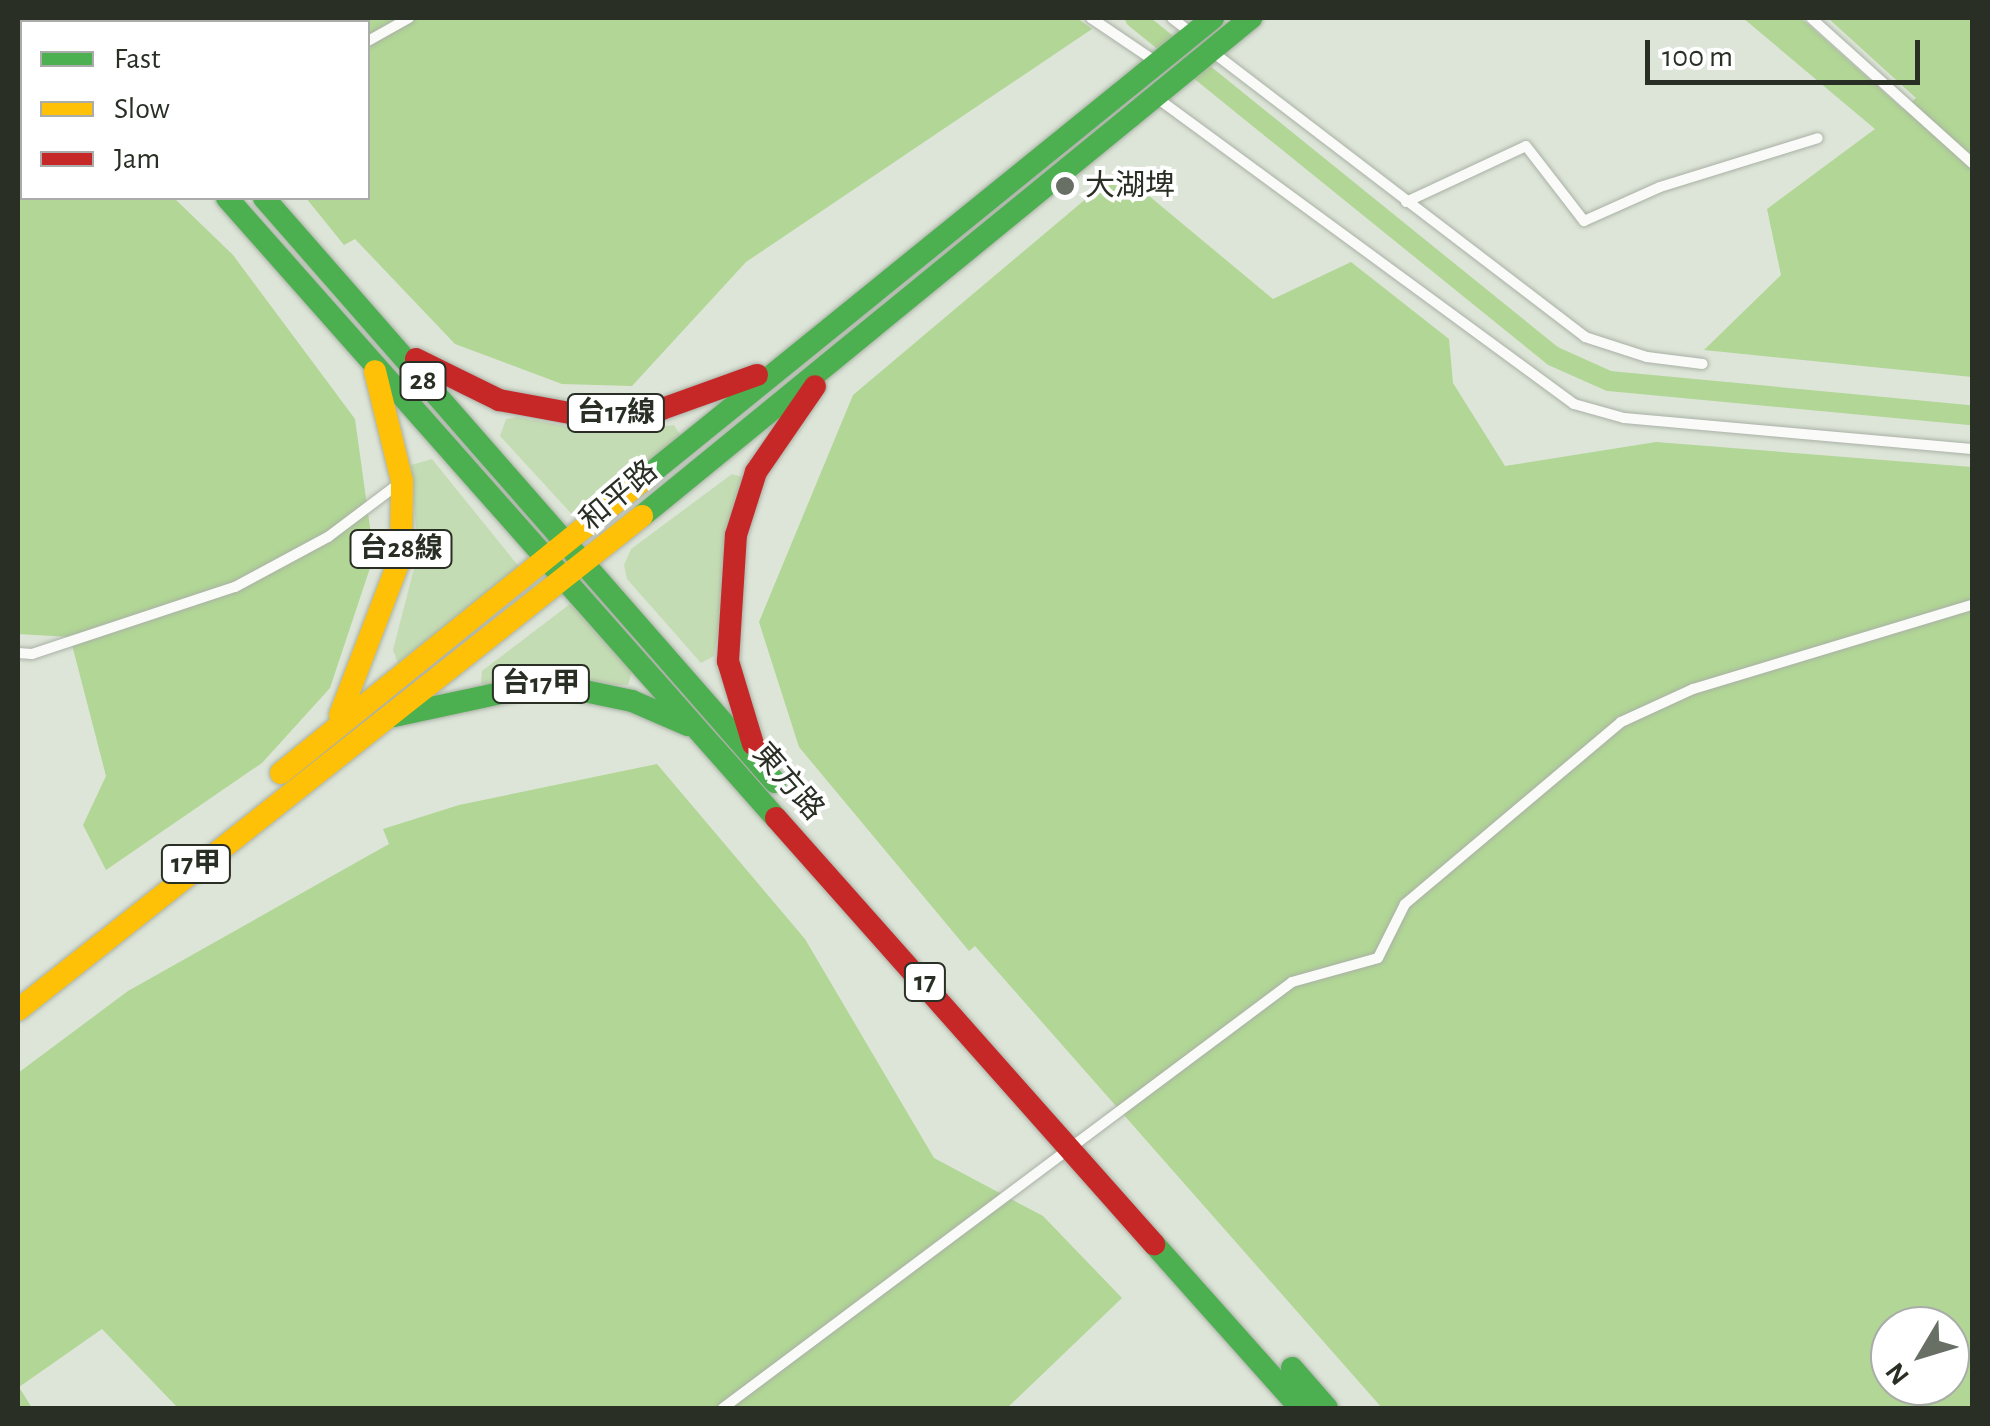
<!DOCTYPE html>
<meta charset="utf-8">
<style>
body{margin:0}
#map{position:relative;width:1990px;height:1426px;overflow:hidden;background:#dde5d8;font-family:"Alegreya Sans","Noto Sans TC",sans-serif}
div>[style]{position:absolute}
.green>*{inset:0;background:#c4dcb3}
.water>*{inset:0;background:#b1d695}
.canal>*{height:20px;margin:-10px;padding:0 10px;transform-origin:10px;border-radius:10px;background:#b1d695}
.roads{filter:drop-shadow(0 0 2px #a9b0a5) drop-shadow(0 0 2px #a9b0a5)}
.lane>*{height:10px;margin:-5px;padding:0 5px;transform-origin:5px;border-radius:5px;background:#fafbf9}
.fast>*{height:22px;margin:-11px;padding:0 11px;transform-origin:11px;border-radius:11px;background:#4caf50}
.slow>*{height:22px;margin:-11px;padding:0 11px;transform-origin:11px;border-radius:11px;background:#ffc107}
.jam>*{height:22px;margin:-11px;padding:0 11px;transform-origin:11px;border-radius:11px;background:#c62828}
.dots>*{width:28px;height:28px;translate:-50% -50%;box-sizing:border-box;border:5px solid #fff;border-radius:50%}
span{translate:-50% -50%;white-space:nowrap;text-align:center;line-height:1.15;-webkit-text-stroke:8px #fff;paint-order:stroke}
.shield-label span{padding:2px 8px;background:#fff;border:2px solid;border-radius:8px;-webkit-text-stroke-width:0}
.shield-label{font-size:28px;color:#292f25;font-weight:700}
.poi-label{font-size:30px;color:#292f25}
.left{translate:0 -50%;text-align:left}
.street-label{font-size:30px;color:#292f25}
.frame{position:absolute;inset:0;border:20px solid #292f25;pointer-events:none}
.legend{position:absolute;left:20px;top:20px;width:350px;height:180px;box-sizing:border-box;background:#fff;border:2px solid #a9aca8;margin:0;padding:12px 18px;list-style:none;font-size:30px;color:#292f25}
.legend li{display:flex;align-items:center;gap:20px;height:50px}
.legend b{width:50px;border:2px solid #a9aca8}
.north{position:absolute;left:1870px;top:1306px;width:100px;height:100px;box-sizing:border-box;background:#fff;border:2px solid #a9aca8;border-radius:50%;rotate:232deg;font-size:28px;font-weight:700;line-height:40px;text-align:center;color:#292f25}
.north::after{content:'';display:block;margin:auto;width:35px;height:45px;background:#686f64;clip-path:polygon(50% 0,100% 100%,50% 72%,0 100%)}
.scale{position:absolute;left:1645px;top:40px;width:275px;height:45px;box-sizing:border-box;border:5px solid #292f25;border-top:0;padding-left:12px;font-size:30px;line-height:35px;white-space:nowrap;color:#292f25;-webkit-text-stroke:8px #fff;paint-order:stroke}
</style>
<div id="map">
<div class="green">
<div style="clip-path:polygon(517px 417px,602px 433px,674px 425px,682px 438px,579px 522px,500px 436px,506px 419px)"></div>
<div style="clip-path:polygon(432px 459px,520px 568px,398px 663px,393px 650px,418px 553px,411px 465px)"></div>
<div style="clip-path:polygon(732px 474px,742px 477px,714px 656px,701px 663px,627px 579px,624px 565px,631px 549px)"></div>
<div style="clip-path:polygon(570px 604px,632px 672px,628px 685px,481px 684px,482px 671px)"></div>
</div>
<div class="water">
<div style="clip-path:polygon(135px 18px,1077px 18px,1092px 29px,746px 262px,632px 386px,562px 384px,455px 344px,355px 239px,344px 245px,306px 198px,368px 198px,368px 22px)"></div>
<div style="clip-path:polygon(1743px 18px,1801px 18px,1903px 109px,1916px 98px,1828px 18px,1972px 18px,1972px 377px,1704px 350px,1781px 275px,1767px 209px,1875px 129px)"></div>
<div style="clip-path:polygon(18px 44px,22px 198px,174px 198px,233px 255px,355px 419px,374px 556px,330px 688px,262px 763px,106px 870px,83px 825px,106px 776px,70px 637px,18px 634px)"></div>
<div style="clip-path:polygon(evenodd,1119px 171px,1273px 299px,1351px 262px,1449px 339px,1453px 383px,1505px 466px,1656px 442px,1972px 467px,1972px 1408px,1382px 1408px,975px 946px,969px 951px,799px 747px,759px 622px,853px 395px,1119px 171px,1890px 1326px,1950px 1326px,1950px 1386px,1890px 1386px,1890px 1326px)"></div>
<div style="clip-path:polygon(657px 764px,805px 939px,934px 1158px,1043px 1216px,1122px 1298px,1007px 1408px,178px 1408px,102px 1329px,19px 1387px,32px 1408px,18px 1408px,18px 1073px,128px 991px,389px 844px,383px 829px,459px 805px)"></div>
</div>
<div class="canal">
<div style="left:1135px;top:18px;width:538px;rotate:38.96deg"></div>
<div style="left:1553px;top:356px;width:61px;rotate:24.1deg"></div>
<div style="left:1609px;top:381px;width:365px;rotate:5.4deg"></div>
</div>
<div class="roads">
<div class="lane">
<div style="left:1091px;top:18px;width:78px;rotate:34.1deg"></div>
<div style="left:1172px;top:18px;width:23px;rotate:38deg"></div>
<div style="left:1811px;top:18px;width:217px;rotate:42deg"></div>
<div style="left:303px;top:22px;width:10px;rotate:-24deg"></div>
<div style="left:368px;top:41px;width:47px;rotate:-29.3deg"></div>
<div style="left:1214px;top:53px;width:467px;rotate:37.4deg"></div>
<div style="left:1585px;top:337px;width:65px;rotate:17.9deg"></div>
<div style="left:1647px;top:357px;width:56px;rotate:7.1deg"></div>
<div style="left:1157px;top:98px;width:517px;rotate:36.27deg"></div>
<div style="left:1574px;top:404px;width:52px;rotate:15.6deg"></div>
<div style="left:1624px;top:418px;width:349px;rotate:5.1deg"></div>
<div style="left:18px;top:184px;width:5px;rotate:-37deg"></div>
<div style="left:1406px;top:202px;width:132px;rotate:-25deg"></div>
<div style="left:1526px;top:146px;width:95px;rotate:52.3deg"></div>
<div style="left:1584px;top:221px;width:83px;rotate:-24.1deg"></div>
<div style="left:1660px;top:187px;width:165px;rotate:-17.2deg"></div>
<div style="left:18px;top:653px;width:14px;rotate:4deg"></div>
<div style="left:32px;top:654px;width:214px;rotate:-18.3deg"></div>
<div style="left:235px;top:587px;width:106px;rotate:-28.3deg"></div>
<div style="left:328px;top:537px;width:86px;rotate:-37deg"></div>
<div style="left:723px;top:1408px;width:711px;rotate:-36.82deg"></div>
<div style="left:1292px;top:982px;width:89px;rotate:-15.6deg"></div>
<div style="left:1378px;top:958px;width:60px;rotate:-63.4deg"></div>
<div style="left:1405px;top:904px;width:282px;rotate:-40.1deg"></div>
<div style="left:1621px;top:722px;width:79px;rotate:-24.6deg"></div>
<div style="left:1693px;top:689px;width:291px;rotate:-16.8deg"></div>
</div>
<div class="fast">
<div style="left:47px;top:18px;width:8px;rotate:30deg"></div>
<div style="left:227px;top:198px;width:828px;rotate:48.48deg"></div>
<div style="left:264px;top:198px;width:776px;rotate:48.81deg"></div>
<div style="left:645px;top:478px;width:731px;rotate:-39deg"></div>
<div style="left:642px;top:516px;width:787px;rotate:-39.27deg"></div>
<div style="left:394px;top:716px;width:156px;rotate:-12.2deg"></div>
<div style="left:546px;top:683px;width:88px;rotate:11.8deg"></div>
<div style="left:632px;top:701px;width:61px;rotate:23.2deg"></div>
<div style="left:1154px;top:1244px;width:220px;rotate:48.3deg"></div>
<div style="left:1292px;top:1368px;width:53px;rotate:48.8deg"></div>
</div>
<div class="slow">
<div style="left:91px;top:18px;width:6px;rotate:39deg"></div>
<div style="left:340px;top:715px;width:170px;rotate:-69deg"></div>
<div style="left:401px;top:556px;width:75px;rotate:-89.2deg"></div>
<div style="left:402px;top:481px;width:113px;rotate:-103.8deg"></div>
<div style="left:281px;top:773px;width:469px;rotate:-39deg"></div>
<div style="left:18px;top:1010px;width:796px;rotate:-38.37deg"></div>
</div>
<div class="jam">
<div style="left:416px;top:359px;width:93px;rotate:26.3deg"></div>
<div style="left:499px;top:400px;width:83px;rotate:10.4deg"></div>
<div style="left:581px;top:415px;width:81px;rotate:-4.2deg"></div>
<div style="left:662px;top:409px;width:101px;rotate:-19.7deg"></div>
<div style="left:753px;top:744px;width:87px;rotate:-106.8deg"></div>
<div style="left:728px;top:661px;width:126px;rotate:-86.4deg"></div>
<div style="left:736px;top:535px;width:66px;rotate:-72.4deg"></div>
<div style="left:756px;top:472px;width:104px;rotate:-55.5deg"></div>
<div style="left:776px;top:818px;width:570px;rotate:48.42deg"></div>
</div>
</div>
<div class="dots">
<div style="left:1065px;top:186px;background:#686f64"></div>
</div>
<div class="shield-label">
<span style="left:423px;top:381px">28</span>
<span style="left:616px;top:413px">台17線</span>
<span style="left:401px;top:549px">台28線</span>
<span style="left:541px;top:684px">台17甲</span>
<span style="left:196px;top:864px">17甲</span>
<span style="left:925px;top:982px">17</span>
</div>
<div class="poi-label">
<span class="left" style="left:1085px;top:186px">大湖埤</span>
</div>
<div class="street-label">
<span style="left:619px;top:496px;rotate:-40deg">和平路</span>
<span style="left:788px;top:782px;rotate:49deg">東方路</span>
</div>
<div class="frame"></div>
<ul class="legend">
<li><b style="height:12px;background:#4caf50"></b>Fast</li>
<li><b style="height:12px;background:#ffc107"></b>Slow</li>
<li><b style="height:12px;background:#c62828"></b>Jam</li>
</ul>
<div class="north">N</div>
<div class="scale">100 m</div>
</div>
